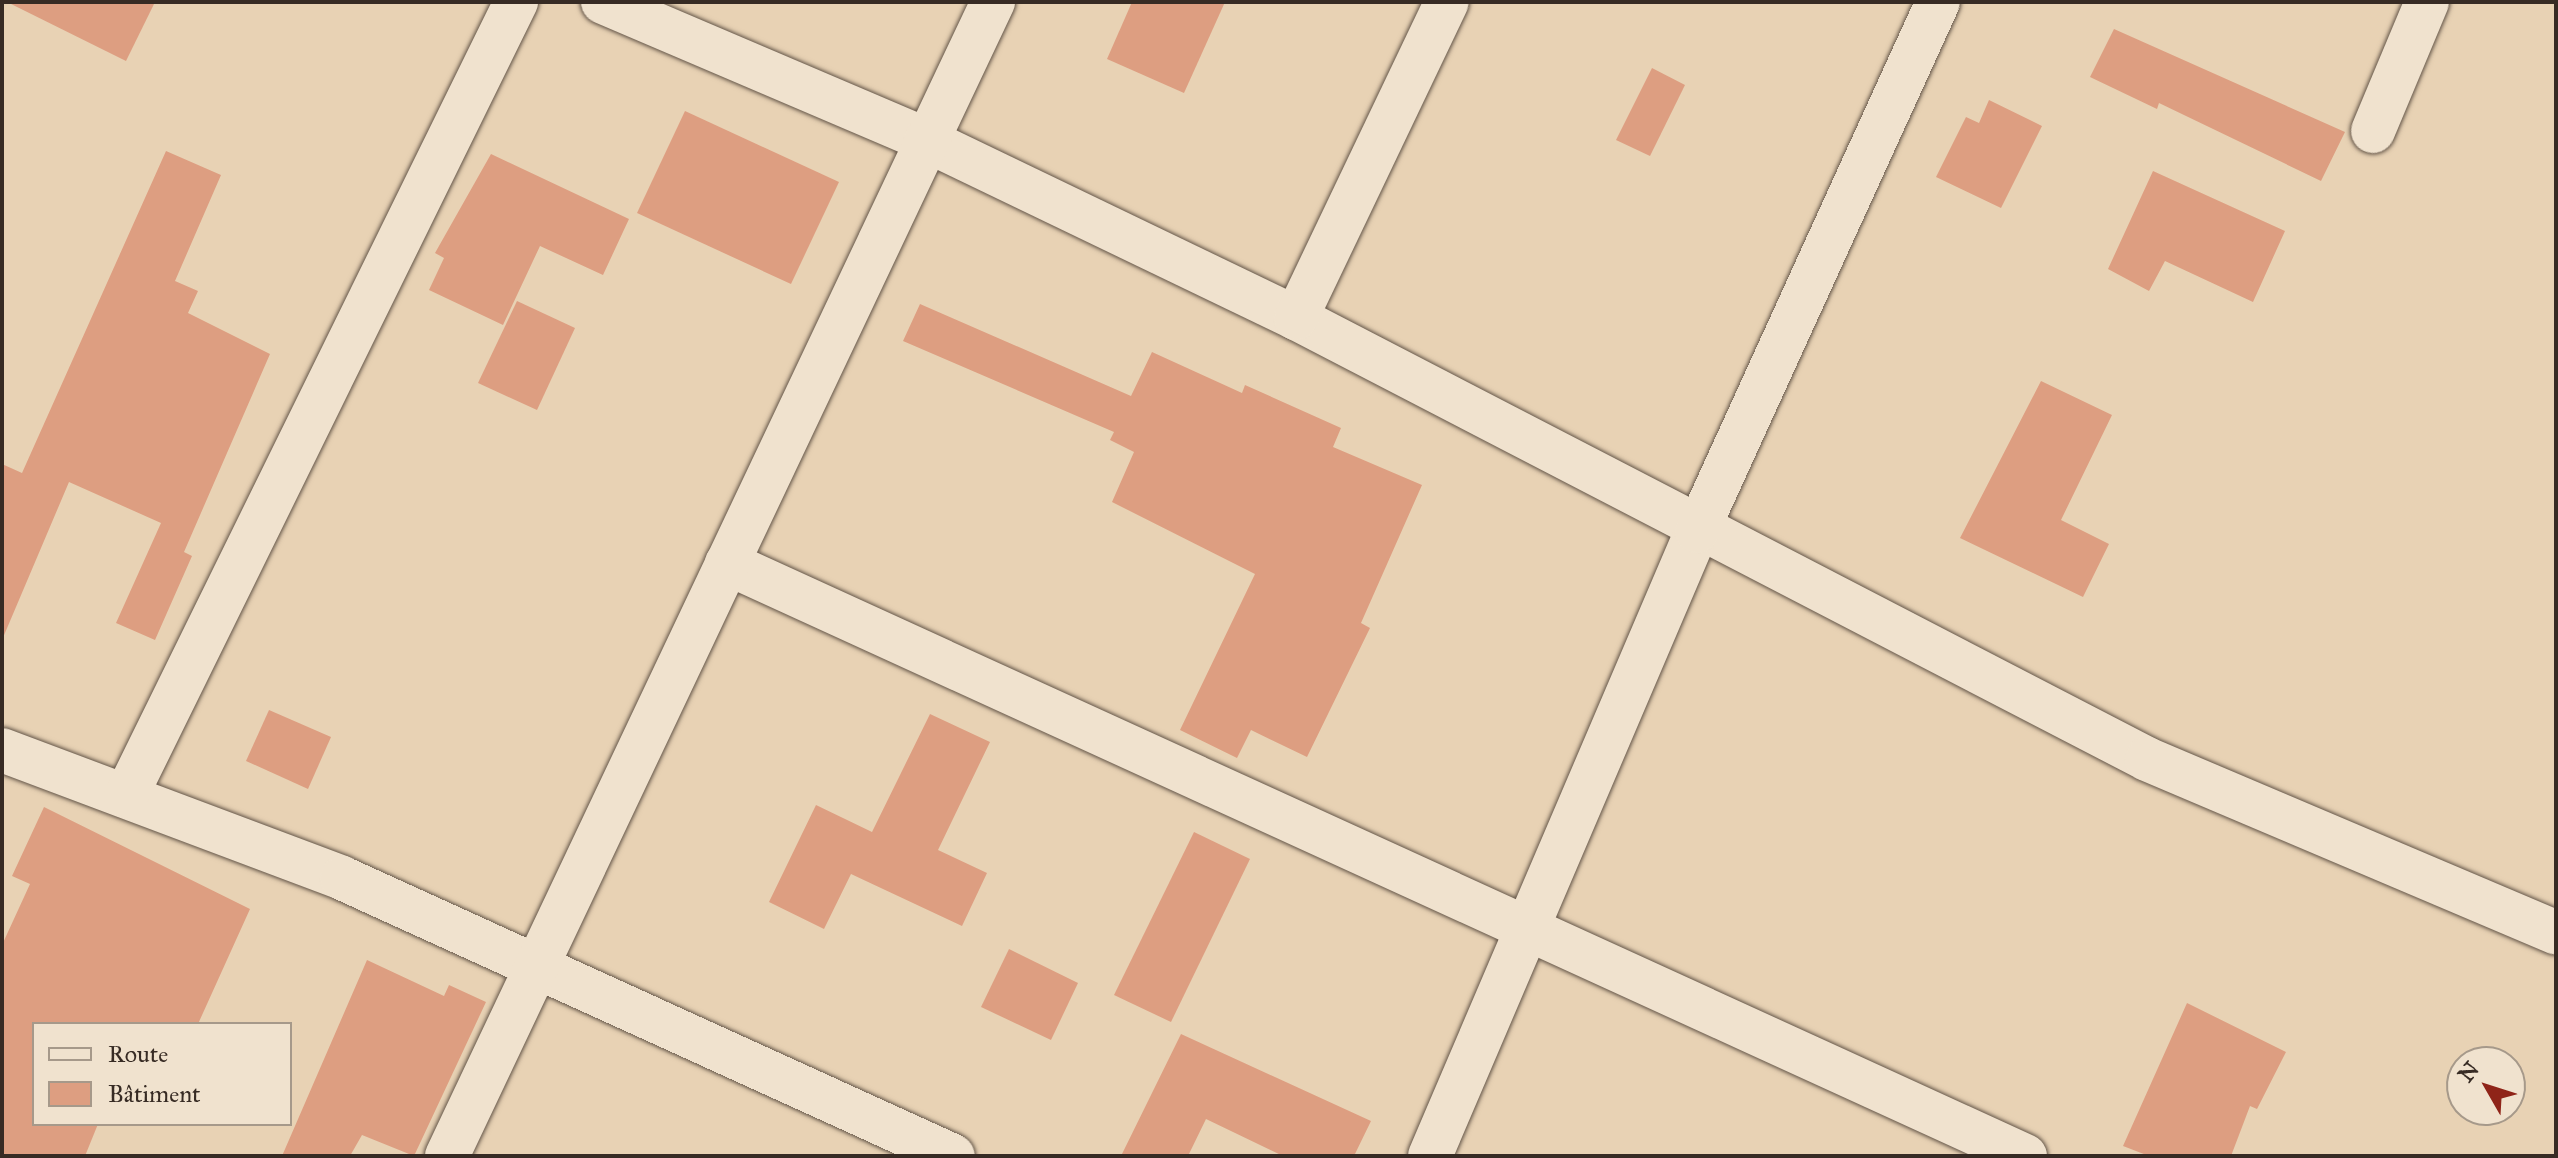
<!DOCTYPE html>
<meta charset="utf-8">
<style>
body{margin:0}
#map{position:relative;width:2558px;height:1158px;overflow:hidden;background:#e8d2b4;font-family:"IM FELL Great Primer",serif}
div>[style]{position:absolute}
.building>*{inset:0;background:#dd9e81}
.roads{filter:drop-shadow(0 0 2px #635548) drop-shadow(0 0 2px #635548)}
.minor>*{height:44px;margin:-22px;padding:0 22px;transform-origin:22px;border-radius:22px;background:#f0e2ce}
span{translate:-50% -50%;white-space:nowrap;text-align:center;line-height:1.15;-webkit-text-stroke:8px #f0e2ce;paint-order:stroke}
.frame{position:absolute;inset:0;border:4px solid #372b24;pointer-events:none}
.legend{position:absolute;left:32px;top:1022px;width:260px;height:104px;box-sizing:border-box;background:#f0e2ce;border:2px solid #a6998a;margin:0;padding:10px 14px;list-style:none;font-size:24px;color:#372b24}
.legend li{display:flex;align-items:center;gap:16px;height:40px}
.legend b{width:40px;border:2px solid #a6998a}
.north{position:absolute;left:2446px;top:1046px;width:80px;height:80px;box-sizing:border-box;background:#f0e2ce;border:2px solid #a6998a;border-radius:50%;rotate:309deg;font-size:22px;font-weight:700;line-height:32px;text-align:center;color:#372b24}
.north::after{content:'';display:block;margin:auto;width:28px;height:36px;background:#8f2418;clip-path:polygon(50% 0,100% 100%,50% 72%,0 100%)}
</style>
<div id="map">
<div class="building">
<div style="clip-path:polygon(7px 2px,155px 2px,126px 61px)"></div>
<div style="clip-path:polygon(1132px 2px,1225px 2px,1184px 93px,1107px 59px)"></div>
<div style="clip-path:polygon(2114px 29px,2345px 132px,2321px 181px,2159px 103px,2157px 109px,2090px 77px)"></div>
<div style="clip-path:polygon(1652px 68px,1685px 85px,1650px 156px,1616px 140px)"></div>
<div style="clip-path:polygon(1989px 100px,2042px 126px,2001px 208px,1936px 177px,1966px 117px,1979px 123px)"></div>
<div style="clip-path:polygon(685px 111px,839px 182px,791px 284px,637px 213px)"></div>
<div style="clip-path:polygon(166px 151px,221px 175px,175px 281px,198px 291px,188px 313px,270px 354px,184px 552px,192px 556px,155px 640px,116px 623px,161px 523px,69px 482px,2px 640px,2px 464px,22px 473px)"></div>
<div style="clip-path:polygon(491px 154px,629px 219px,603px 275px,540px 246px,503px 325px,429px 290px,444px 258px,435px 253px)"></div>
<div style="clip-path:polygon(2153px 171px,2285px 231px,2253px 302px,2165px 261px,2149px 291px,2108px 269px)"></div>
<div style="clip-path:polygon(517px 301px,575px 328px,537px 410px,478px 383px)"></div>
<div style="clip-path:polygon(920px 304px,1131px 396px,1152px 352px,1242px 393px,1245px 385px,1341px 428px,1333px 447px,1422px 485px,1361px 623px,1370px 628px,1307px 757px,1251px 730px,1237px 758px,1180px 730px,1255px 574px,1112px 502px,1134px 452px,1110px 440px,1114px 432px,903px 341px)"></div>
<div style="clip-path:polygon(2041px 381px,2112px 415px,2061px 520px,2109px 544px,2083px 597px,1960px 538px)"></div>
<div style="clip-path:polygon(269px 710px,331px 737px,308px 789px,246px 761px)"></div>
<div style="clip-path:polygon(930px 714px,990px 742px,938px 850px,987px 873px,962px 926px,851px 874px,824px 929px,769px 902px,816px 805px,872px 832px)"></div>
<div style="clip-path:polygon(44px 807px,250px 909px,198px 1024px,34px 1024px,34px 1124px,98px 1124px,85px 1156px,2px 1156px,2px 945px,30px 884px,12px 876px)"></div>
<div style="clip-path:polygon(1194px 832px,1250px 859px,1171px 1022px,1114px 995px)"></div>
<div style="clip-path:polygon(1009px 949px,1078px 983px,1051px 1040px,981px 1007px)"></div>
<div style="clip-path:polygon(367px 960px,444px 996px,449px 985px,486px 1002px,414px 1156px,362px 1135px,350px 1156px,282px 1156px)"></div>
<div style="clip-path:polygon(2187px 1003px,2286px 1052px,2257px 1109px,2250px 1106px,2231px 1156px,2149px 1156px,2123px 1146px)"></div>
<div style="clip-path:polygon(1181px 1034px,1371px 1121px,1354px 1156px,1283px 1156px,1206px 1119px,1188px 1156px,1121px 1156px)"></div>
</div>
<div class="roads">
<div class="minor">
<div style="left:603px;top:2px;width:351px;rotate:23.1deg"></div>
<div style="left:926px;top:140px;width:411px;rotate:25.7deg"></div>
<div style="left:1296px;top:318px;width:958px;rotate:27.39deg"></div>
<div style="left:2147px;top:759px;width:444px;rotate:23deg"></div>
<div style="left:2373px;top:131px;width:140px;rotate:-67.3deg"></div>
<div style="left:1296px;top:318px;width:350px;rotate:-64.5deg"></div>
<div style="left:727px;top:563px;width:1427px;rotate:24.55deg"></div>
<div style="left:2px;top:750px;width:363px;rotate:20.6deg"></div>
<div style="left:342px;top:878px;width:671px;rotate:24.47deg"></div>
<div style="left:126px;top:796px;width:885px;rotate:-63.84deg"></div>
<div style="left:447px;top:1156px;width:1277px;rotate:-64.68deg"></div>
<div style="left:1430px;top:1156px;width:680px;rotate:-66.87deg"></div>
<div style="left:1697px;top:531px;width:581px;rotate:-65.51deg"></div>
</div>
</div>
<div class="frame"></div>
<ul class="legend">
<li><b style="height:10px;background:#f0e2ce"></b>Route</li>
<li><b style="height:22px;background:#dd9e81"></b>Bâtiment</li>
</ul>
<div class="north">N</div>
</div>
